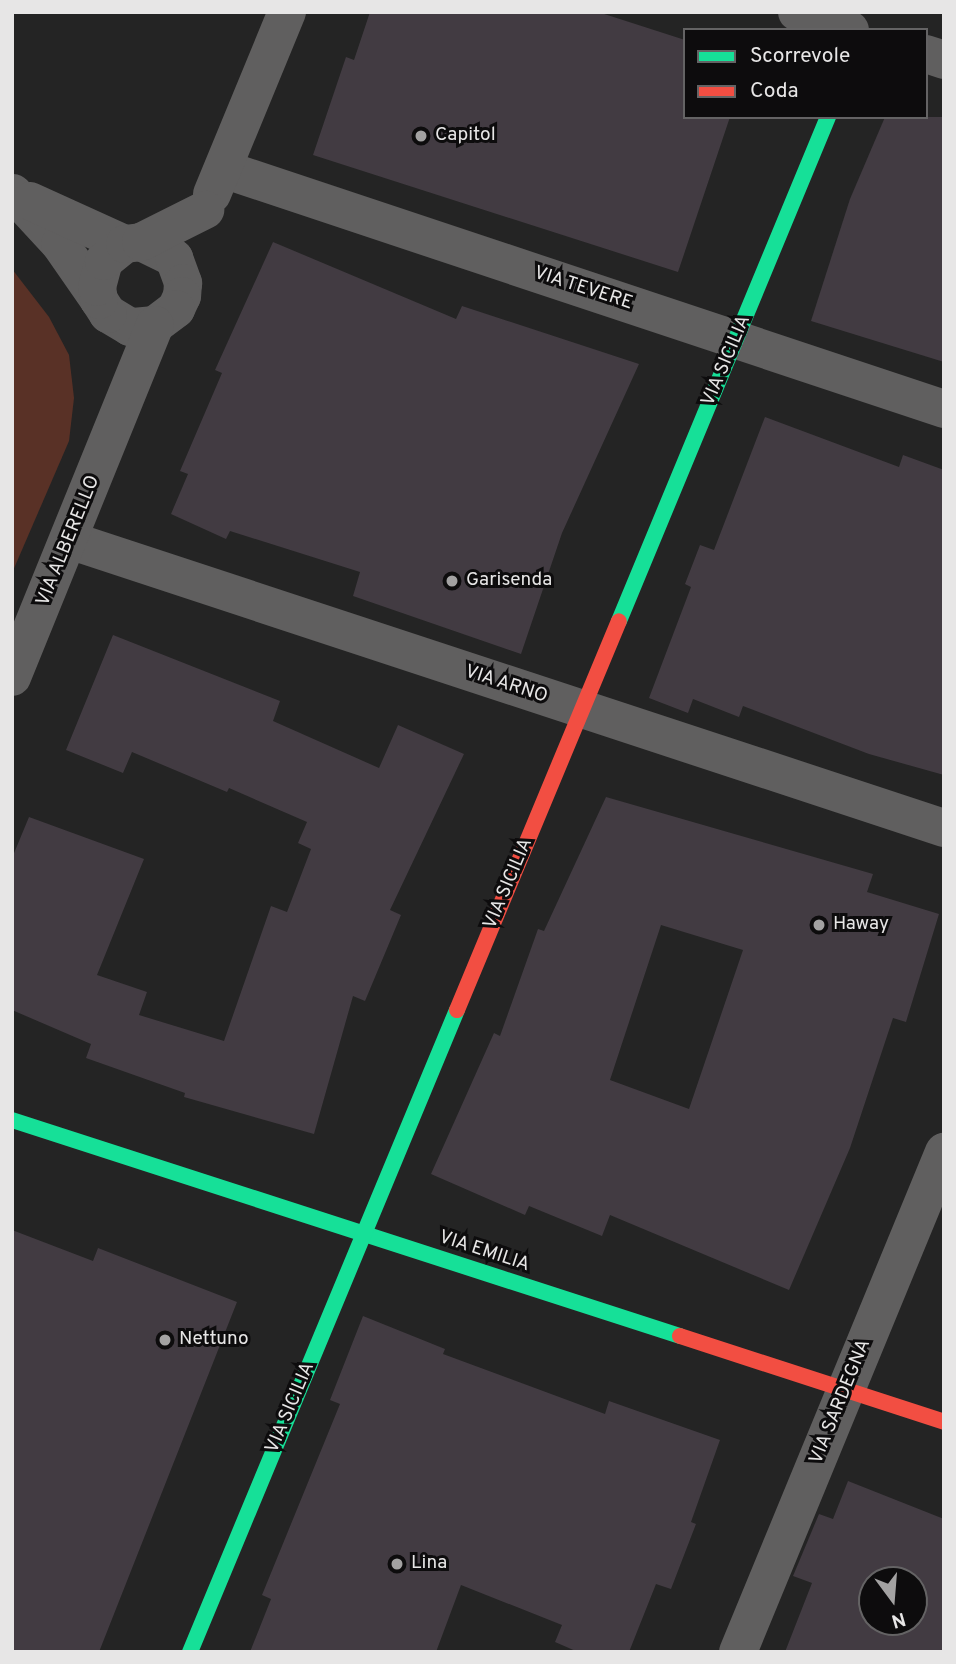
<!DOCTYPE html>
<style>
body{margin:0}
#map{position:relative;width:956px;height:1664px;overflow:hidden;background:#242424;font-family:Overpass,sans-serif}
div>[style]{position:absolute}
.green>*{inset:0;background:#593126}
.building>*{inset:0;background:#423b42}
.street>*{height:38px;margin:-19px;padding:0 19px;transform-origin:19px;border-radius:19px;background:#605f5f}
.fast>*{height:16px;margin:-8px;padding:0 8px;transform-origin:8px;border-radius:8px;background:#16e098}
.jam>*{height:16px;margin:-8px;padding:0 8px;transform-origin:8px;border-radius:8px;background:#f24e42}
.dots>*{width:19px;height:19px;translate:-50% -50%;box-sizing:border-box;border:4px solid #0d0c0d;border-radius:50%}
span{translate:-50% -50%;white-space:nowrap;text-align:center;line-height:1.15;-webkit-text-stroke:6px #0d0c0d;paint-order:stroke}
.poi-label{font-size:19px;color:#e7e6e6}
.left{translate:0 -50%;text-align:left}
.street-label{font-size:19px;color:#e7e6e6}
.frame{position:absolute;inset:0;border:14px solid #e7e6e6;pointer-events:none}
.legend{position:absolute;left:683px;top:28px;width:245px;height:91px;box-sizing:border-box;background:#0d0c0d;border:2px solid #646364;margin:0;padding:9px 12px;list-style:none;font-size:21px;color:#e7e6e6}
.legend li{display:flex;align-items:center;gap:14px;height:35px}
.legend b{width:35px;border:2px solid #646364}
.north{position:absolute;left:858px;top:1566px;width:70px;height:70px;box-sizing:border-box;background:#0d0c0d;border:2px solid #646364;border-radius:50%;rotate:164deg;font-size:19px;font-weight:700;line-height:28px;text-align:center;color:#e7e6e6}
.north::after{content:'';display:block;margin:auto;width:24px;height:32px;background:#a3a2a2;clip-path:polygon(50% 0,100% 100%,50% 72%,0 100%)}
</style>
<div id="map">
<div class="green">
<div style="clip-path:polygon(12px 269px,49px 317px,69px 355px,74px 398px,69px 441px,12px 573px)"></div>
</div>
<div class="building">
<div style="clip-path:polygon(370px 12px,598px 12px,685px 40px,685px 117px,730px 117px,678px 272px,313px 155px,346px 57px,354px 60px)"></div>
<div style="clip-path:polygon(885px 117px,944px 117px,944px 362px,811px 321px,850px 199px)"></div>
<div style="clip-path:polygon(273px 242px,456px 319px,462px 306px,639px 364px,562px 533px,521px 654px,353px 596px,360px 572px,230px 531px,226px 539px,171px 514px,188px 474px,180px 471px,222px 373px,215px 370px)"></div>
<div style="clip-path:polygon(765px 417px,899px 467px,903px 455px,944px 470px,944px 775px,869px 754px,743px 706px,739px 717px,693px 699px,688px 713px,649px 698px,691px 587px,685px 584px,700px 545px,714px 550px)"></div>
<div style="clip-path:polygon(113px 635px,280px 701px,273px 721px,379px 768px,398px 725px,464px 754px,390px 910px,401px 915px,365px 1001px,353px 996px,314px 1134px,184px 1097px,185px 1093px,86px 1058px,91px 1044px,12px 1010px,12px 858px,29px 817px,144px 859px,97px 975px,147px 992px,139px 1015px,224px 1041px,271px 906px,287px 912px,311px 849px,298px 843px,307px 822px,229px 788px,227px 792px,132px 752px,123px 773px,66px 750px)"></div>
<div style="clip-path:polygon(evenodd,606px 797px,873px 874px,867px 892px,939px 914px,906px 1022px,893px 1018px,850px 1148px,789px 1290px,610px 1215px,602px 1236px,529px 1206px,525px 1215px,431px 1174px,494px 1033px,500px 1036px,538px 929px,544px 931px,606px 797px,661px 925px,743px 950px,689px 1109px,610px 1080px,661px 925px)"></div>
<div style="clip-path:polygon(12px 1230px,93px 1261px,98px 1248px,237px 1302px,99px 1652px,12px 1652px)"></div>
<div style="clip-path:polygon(363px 1316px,445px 1349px,443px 1354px,605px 1414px,609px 1401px,720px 1440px,691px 1522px,696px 1524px,671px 1589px,656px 1584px,629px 1652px,578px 1652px,555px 1642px,562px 1625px,461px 1585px,436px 1652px,250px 1652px,271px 1599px,262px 1595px,340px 1404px,330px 1400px)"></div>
<div style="clip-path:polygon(evenodd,848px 1481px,944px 1519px,944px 1652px,785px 1652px,812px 1583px,793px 1576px,819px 1514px,833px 1519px,848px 1481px,872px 1580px,914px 1580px,914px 1622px,872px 1622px,872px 1580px)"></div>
</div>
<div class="street">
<div style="left:797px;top:12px;width:56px;rotate:18.8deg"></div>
<div style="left:926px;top:54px;width:19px;rotate:18deg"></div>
<div style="left:223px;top:169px;width:760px;rotate:18.41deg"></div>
<div style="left:13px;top:193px;width:69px;rotate:47.3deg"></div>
<div style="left:60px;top:244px;width:68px;rotate:55.1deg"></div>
<div style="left:212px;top:194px;width:197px;rotate:-67.6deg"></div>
<div style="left:30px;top:201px;width:104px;rotate:24.4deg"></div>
<div style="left:141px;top:242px;width:37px;rotate:26deg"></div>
<div style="left:174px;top:258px;width:27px;rotate:70deg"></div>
<div style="left:183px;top:283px;width:13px;rotate:94deg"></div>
<div style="left:182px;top:296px;width:14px;rotate:115deg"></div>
<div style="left:176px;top:309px;width:26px;rotate:143deg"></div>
<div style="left:155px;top:325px;width:25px;rotate:175deg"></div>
<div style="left:130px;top:327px;width:26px;rotate:-149deg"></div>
<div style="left:108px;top:314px;width:17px;rotate:-123deg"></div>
<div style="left:99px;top:300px;width:13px;rotate:-99deg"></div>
<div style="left:97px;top:287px;width:27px;rotate:-75deg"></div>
<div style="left:104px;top:261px;width:27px;rotate:-39deg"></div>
<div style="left:125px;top:244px;width:16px;rotate:-7deg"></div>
<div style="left:141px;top:242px;width:72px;rotate:-26.6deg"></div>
<div style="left:69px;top:540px;width:921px;rotate:18.22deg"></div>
<div style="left:12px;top:677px;width:380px;rotate:-67.9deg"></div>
<div style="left:738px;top:1652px;width:541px;rotate:-67.61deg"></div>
</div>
<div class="fast">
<div style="left:619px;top:621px;width:546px;rotate:-67.48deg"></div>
<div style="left:12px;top:1120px;width:702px;rotate:17.92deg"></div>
<div style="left:190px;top:1652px;width:695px;rotate:-67.42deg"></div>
</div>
<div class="jam">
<div style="left:457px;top:1010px;width:421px;rotate:-67.4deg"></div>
<div style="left:680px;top:1336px;width:278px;rotate:18deg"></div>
</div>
<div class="dots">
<div style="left:421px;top:136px;background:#a3a2a2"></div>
<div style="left:452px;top:581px;background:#a3a2a2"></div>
<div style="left:819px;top:925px;background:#a3a2a2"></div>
<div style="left:165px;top:1340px;background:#a3a2a2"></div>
<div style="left:397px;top:1564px;background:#a3a2a2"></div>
</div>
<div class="poi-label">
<span class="left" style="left:435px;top:136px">Capitol</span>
<span class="left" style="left:466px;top:581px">Garisenda</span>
<span class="left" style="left:833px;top:925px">Haway</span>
<span class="left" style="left:179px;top:1340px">Nettuno</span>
<span class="left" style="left:411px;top:1564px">Lina</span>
</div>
<div class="street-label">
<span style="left:583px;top:289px;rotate:18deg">VIA TEVERE</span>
<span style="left:727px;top:361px;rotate:-67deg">VIA SICILIA</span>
<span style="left:69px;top:541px;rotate:-68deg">VIA ALBERELLO</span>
<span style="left:506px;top:685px;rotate:18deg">VIA ARNO</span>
<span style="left:509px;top:884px;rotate:-67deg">VIA SICILIA</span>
<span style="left:484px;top:1252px;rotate:18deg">VIA EMILIA</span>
<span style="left:841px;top:1402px;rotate:-68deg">VIA SARDEGNA</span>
<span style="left:291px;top:1408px;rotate:-67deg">VIA SICILIA</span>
</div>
<div class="frame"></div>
<ul class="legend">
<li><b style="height:9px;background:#16e098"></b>Scorrevole</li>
<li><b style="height:9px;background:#f24e42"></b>Coda</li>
</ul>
<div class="north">N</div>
</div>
